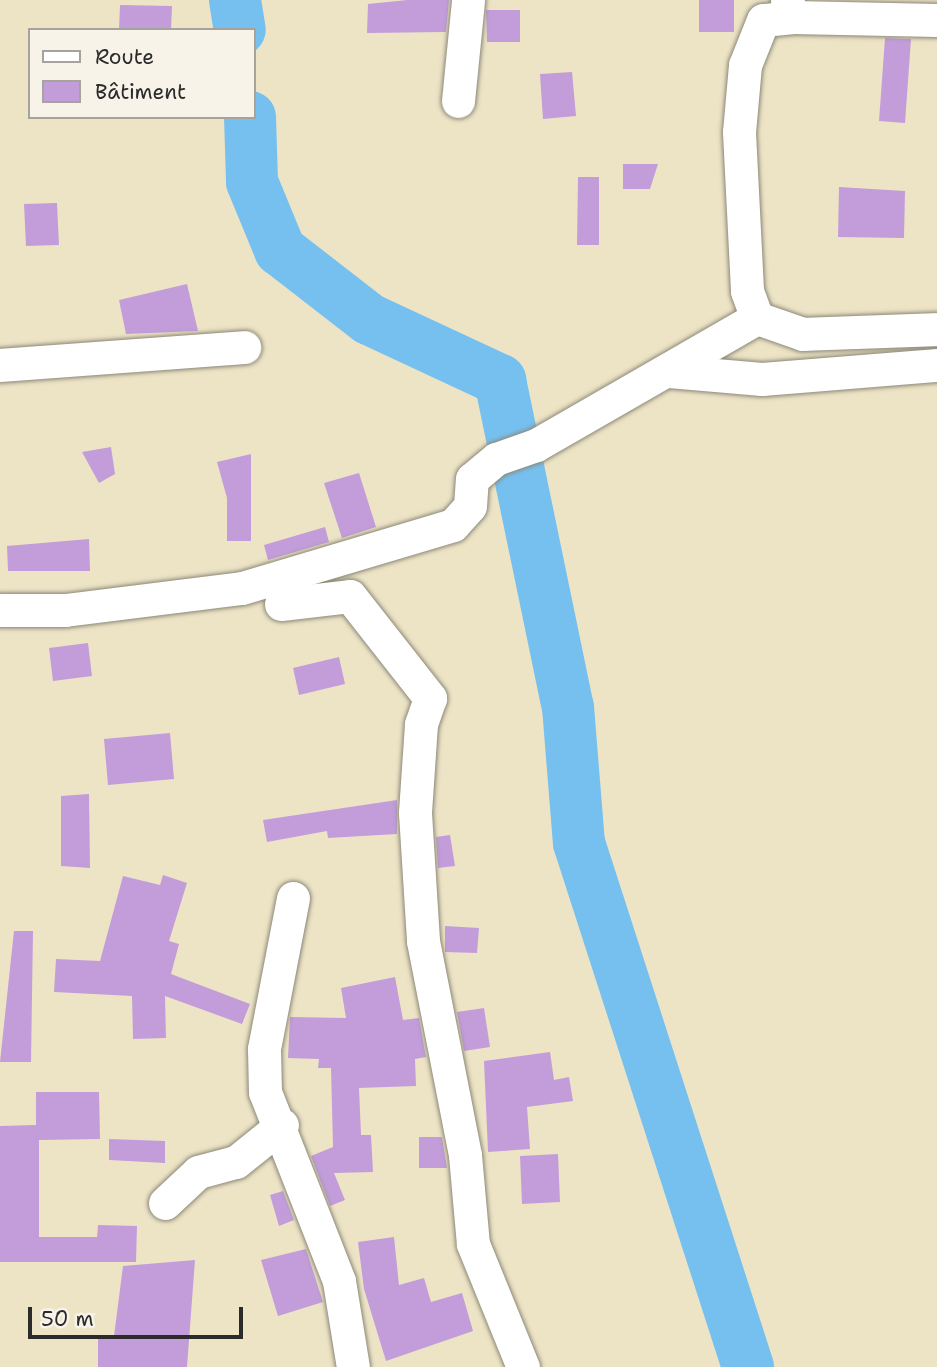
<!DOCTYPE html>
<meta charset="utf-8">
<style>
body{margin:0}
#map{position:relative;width:937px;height:1367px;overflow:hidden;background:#ede4c6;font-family:"Shantell Sans",sans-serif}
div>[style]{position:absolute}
.river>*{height:52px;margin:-26px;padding:0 26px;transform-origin:26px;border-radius:26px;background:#76c0ef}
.building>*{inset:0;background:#c29dda}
.roads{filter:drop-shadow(0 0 2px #8c8878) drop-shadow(0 0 2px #8c8878)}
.minor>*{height:33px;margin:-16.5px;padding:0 16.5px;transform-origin:16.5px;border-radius:16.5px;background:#fff}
span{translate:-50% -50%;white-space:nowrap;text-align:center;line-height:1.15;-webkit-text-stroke:5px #f7f3e8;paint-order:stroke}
.legend{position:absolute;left:28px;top:28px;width:228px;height:91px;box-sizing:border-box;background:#f7f3e8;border:2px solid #a5a39c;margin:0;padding:9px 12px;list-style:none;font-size:21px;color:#2b2b2b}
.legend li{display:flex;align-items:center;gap:14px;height:35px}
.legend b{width:35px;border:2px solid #a5a39c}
.scale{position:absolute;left:28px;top:1307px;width:215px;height:32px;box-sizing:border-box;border:4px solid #2b2b2b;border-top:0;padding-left:9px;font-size:21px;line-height:24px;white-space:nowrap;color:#2b2b2b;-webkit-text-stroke:5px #f7f3e8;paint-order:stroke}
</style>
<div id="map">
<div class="river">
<div style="left:235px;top:0;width:30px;rotate:81deg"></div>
<div style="left:250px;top:117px;width:65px;rotate:88.2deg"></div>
<div style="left:252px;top:182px;width:74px;rotate:67.6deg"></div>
<div style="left:280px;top:250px;width:113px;rotate:37.8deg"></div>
<div style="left:369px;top:319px;width:145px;rotate:25deg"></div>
<div style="left:500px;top:380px;width:334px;rotate:78.3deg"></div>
<div style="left:568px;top:707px;width:136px;rotate:85.4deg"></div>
<div style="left:579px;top:843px;width:551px;rotate:72.12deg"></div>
</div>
<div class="building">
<div style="clip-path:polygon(407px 0,449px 0,446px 32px,367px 33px,368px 4px)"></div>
<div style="clip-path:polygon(699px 0,734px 0,734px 32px,699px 32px)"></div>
<div style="clip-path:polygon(120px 5px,172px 6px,171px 30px,119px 30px)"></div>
<div style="clip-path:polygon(486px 10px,520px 10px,520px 42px,487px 42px)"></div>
<div style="clip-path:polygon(885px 38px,911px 39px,905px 123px,879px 121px)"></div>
<div style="clip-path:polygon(572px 72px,576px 116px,543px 119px,540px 74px)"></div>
<div style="clip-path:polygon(623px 164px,658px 164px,650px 189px,623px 189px)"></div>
<div style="clip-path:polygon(578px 177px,599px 177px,599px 245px,577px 245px)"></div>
<div style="clip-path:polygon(839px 187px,905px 191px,904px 238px,838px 237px)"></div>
<div style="clip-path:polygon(57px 203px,59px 245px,26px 246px,24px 204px)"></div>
<div style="clip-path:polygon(187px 284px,198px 331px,126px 334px,119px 300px)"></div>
<div style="clip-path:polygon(111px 447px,115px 474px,99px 483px,82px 452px)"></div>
<div style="clip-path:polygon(251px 454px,251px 541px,227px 541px,227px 498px,217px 462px)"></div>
<div style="clip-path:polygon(359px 473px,376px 527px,342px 538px,324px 483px)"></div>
<div style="clip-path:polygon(325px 527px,329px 542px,268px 560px,264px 545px)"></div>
<div style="clip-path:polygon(89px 539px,90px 571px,8px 571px,7px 546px)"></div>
<div style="clip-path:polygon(88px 643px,92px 676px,53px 681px,49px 648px)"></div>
<div style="clip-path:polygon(339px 657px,345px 684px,299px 695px,293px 668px)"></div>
<div style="clip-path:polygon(170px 733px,174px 779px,108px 785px,104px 739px)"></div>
<div style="clip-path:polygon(89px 794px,90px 868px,61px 866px,61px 796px)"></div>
<div style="clip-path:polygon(397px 800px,397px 834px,328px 838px,327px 831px,267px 842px,263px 820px)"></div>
<div style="clip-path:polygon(450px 835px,455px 866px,438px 868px,436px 837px)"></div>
<div style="clip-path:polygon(163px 875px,187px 883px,169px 941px,179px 944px,171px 974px,250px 1004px,242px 1024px,165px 996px,166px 1038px,133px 1039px,132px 996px,54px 992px,56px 959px,100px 961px,123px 876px,160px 885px)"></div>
<div style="clip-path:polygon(445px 926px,479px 928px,477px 953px,445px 952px)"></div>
<div style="clip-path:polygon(14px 931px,33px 931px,31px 1062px,0 1062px)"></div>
<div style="clip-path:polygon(395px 977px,403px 1020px,419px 1018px,426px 1057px,415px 1059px,416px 1086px,359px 1088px,361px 1135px,371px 1135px,373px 1172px,334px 1173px,345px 1200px,330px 1206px,311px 1156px,333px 1147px,331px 1068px,318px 1068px,319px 1059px,288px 1058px,290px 1017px,346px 1018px,341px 988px)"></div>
<div style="clip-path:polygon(484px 1008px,490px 1047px,464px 1051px,457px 1012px)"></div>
<div style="clip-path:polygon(550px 1052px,554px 1080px,569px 1077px,573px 1101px,527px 1107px,530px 1149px,488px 1152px,484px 1061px)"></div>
<div style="clip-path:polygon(36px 1092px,99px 1092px,100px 1139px,39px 1140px,39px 1237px,97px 1237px,98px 1225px,137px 1226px,136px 1262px,0 1262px,0 1126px,36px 1125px)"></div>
<div style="clip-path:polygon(419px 1137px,442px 1137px,447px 1168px,419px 1168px)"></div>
<div style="clip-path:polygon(109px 1139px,165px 1141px,165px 1163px,109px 1160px)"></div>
<div style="clip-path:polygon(558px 1154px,560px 1202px,522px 1204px,520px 1156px)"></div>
<div style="clip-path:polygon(283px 1191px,294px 1220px,279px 1226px,270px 1195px)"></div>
<div style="clip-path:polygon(394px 1237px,399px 1285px,424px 1278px,431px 1302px,462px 1293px,473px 1331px,386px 1361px,364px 1289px,358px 1242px)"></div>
<div style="clip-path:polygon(306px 1249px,323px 1302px,278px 1316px,261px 1260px)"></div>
<div style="clip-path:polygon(195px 1260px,187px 1367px,98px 1367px,98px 1336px,114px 1336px,123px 1266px)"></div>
</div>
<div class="roads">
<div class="minor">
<div style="left:787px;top:0;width:18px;rotate:71deg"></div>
<div style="left:793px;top:17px;width:144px;rotate:1.2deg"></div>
<div style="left:793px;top:17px;width:30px;rotate:174deg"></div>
<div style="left:763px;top:20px;width:48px;rotate:111.8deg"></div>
<div style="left:745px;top:65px;width:67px;rotate:95.1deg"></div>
<div style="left:739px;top:132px;width:159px;rotate:87.1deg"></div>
<div style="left:747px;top:291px;width:29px;rotate:70deg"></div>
<div style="left:757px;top:318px;width:49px;rotate:19.2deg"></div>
<div style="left:803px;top:334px;width:134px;rotate:-2.1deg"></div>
<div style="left:458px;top:101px;width:101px;rotate:-84.3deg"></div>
<div style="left:0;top:365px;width:245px;rotate:-4.2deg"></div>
<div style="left:669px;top:371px;width:93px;rotate:4.9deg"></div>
<div style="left:762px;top:379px;width:176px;rotate:-4.6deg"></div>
<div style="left:281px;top:604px;width:69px;rotate:-6.6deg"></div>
<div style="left:350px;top:596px;width:130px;rotate:51.9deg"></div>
<div style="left:430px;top:698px;width:28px;rotate:109deg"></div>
<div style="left:421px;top:724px;width:89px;rotate:93.9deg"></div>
<div style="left:415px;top:813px;width:128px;rotate:86.4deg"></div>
<div style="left:423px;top:941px;width:218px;rotate:78.9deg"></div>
<div style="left:465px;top:1155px;width:89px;rotate:84.9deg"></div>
<div style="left:473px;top:1244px;width:133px;rotate:67.9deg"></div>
<div style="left:0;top:610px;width:65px"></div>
<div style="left:65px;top:610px;width:178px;rotate:-7.1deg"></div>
<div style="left:242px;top:588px;width:220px;rotate:-16.6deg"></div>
<div style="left:453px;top:525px;width:25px;rotate:-48deg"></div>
<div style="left:470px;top:506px;width:27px;rotate:-86deg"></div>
<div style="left:472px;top:479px;width:31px;rotate:-40deg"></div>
<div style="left:496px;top:459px;width:42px;rotate:-19.3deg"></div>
<div style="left:536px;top:445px;width:255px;rotate:-29.9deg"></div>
<div style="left:293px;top:898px;width:154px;rotate:100.9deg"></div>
<div style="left:264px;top:1049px;width:43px;rotate:88.7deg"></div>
<div style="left:265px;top:1092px;width:203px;rotate:68.6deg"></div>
<div style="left:339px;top:1281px;width:87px;rotate:80.8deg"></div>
<div style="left:165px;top:1203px;width:45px;rotate:-43.2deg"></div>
<div style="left:198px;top:1172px;width:39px;rotate:-15deg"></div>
<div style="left:236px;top:1162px;width:59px;rotate:-38.8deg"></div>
</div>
</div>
<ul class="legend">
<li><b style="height:9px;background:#fff"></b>Route</li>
<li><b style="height:19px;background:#c29dda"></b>Bâtiment</li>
</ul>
<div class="scale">50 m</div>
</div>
